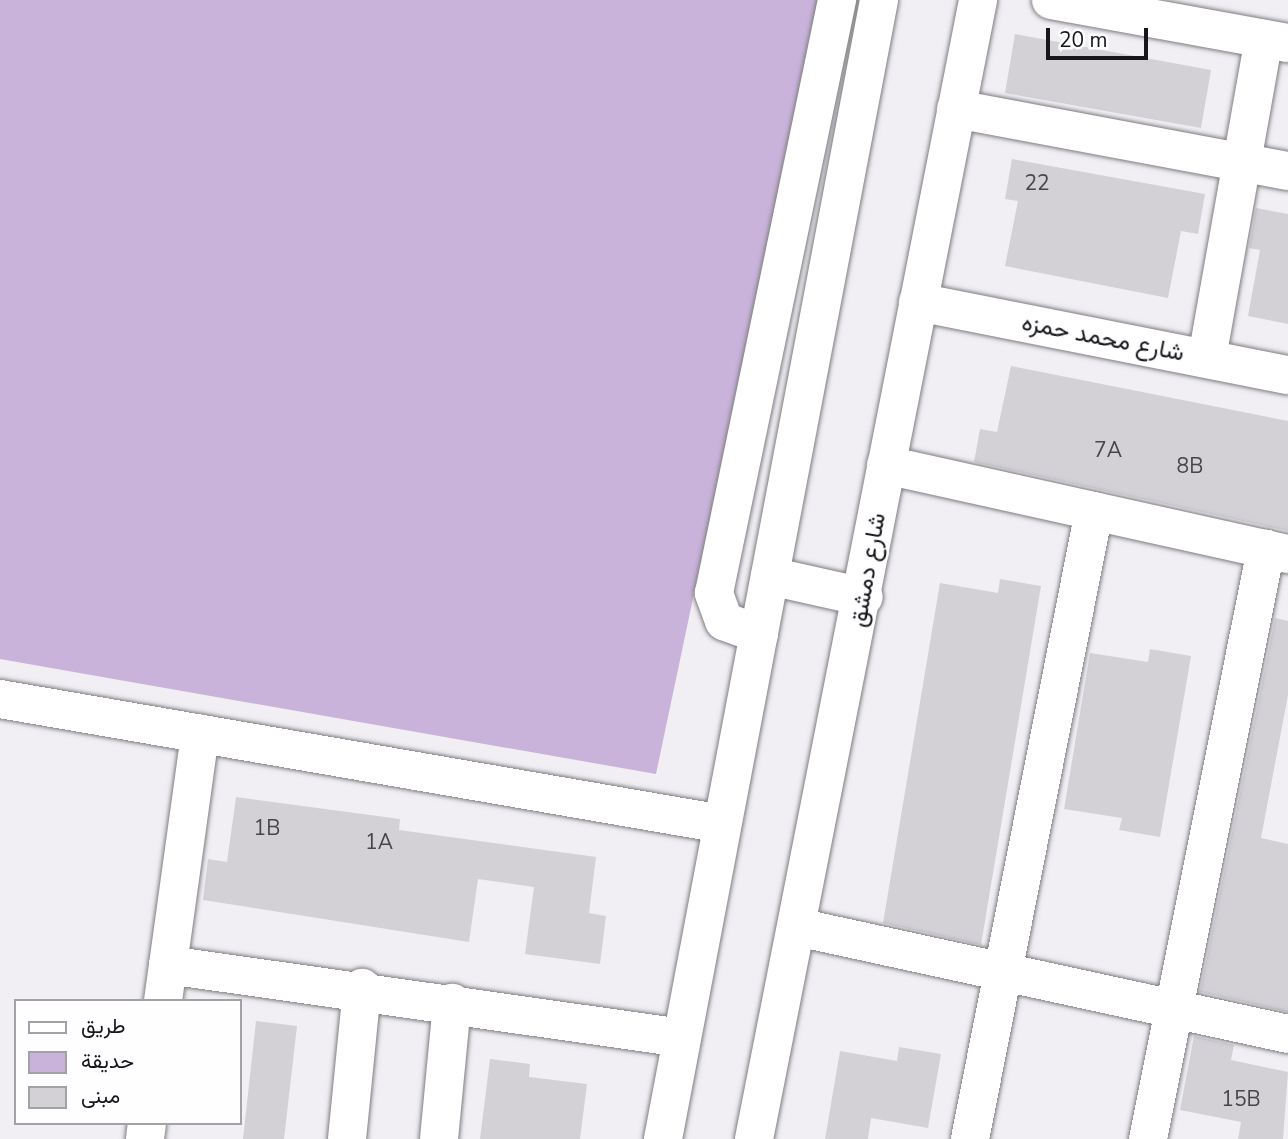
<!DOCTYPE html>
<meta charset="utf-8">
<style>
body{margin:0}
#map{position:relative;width:1288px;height:1139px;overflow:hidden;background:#f1eff3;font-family:"Nunito Sans",Vazirmatn,sans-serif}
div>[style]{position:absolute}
.green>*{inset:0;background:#cab3db}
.building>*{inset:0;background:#d3d1d6}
.roads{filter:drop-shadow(0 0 2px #7f7d81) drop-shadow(0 0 2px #7f7d81)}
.minor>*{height:38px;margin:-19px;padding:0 19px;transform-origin:19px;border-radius:19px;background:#fff}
span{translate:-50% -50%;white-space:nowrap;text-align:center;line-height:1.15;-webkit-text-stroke:5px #fefdff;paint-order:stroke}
.number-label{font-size:21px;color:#464548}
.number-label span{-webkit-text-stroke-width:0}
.street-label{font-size:24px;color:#171618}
.legend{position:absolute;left:14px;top:999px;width:228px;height:126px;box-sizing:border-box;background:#fefdff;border:2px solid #a2a1a3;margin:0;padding:9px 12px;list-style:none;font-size:21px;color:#171618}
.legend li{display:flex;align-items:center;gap:14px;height:35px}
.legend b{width:35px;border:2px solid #a2a1a3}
.scale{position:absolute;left:1046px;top:28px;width:102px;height:32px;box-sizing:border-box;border:4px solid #171618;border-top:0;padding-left:9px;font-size:21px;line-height:24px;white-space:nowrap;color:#171618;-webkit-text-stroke:5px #fefdff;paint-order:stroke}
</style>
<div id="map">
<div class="green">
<div style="clip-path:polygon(0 0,819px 0,656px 774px,0 659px)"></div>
</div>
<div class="building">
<div style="clip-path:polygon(1015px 34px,1211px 70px,1201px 128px,1005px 93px)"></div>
<div style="clip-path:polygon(1012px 159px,1205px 194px,1198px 234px,1181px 231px,1168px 298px,1005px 266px,1018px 201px,1005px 199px)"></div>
<div style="clip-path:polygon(1256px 208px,1288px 214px,1288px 324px,1248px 316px,1260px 250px,1249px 248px)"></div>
<div style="clip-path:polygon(1011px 366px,1288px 421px,1288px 531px,974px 462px,980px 429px,997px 432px)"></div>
<div style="clip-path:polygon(1000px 579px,1041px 586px,981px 945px,883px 923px,940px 583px,998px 593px)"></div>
<div style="clip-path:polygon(1275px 618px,1288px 621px,1288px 695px,1261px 838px,1288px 844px,1288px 1012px,1200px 992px)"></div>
<div style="clip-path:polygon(1150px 649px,1191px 656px,1160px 837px,1119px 830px,1122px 818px,1064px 809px,1090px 653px,1148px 662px)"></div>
<div style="clip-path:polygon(236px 797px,400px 819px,399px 830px,596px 857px,589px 913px,606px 916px,600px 964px,525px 954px,534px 887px,478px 879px,469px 942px,203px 900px,208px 859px,227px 862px)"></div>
<div style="clip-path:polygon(256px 1021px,297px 1026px,284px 1139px,243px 1139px)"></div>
<div style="clip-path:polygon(1194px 1036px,1234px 1045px,1231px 1060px,1288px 1072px,1283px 1139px,1238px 1139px,1241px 1122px,1180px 1110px)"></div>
<div style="clip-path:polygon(899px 1047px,941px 1054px,928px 1128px,871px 1118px,868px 1139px,825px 1139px,840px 1051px,897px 1061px)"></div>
<div style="clip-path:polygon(490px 1059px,530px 1064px,529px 1077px,587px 1084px,580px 1139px,480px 1139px)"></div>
</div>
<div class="roads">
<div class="minor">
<div style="left:1051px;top:0;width:241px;rotate:10.3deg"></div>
<div style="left:956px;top:109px;width:338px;rotate:10.6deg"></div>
<div style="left:918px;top:302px;width:377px;rotate:11.2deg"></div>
<div style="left:1207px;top:358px;width:324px;rotate:-79.9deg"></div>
<div style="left:886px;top:465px;width:412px;rotate:12.5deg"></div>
<div style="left:770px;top:576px;width:96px;rotate:12.6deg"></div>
<div style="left:759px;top:634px;width:37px;rotate:-160deg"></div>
<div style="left:724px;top:621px;width:30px;rotate:-110deg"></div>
<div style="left:714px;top:593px;width:606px;rotate:-78.28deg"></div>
<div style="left:0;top:699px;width:733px;rotate:9.82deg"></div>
<div style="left:797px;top:927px;width:503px;rotate:12.29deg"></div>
<div style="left:168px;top:965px;width:519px;rotate:8.08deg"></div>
<div style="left:163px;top:1001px;width:270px;rotate:-82.1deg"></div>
<div style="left:145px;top:1139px;width:16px;rotate:-83deg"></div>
<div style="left:347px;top:1139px;width:152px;rotate:-84.3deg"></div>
<div style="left:439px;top:1139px;width:137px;rotate:-84.5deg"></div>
<div style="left:663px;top:1139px;width:1159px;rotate:-79.26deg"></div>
<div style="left:754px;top:1139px;width:1161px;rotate:-78.87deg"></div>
<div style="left:970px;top:1139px;width:640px;rotate:-78.83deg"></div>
<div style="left:1148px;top:1139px;width:602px;rotate:-78.69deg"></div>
</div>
</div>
<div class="number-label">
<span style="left:1037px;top:183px">22</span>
<span style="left:1108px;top:450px">7A</span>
<span style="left:1190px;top:466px">8B</span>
<span style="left:267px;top:828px">1B</span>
<span style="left:379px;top:842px">1A</span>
<span style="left:1241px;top:1099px">15B</span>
</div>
<div class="street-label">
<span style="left:1103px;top:338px;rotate:11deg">شارع محمد حمزه</span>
<span style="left:868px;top:570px;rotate:-80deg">شارع دمشق</span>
</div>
<ul class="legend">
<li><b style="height:9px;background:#fff"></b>طريق</li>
<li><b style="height:19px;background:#cab3db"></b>حديقة</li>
<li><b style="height:19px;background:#d3d1d6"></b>مبنى</li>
</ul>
<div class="scale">20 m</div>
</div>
